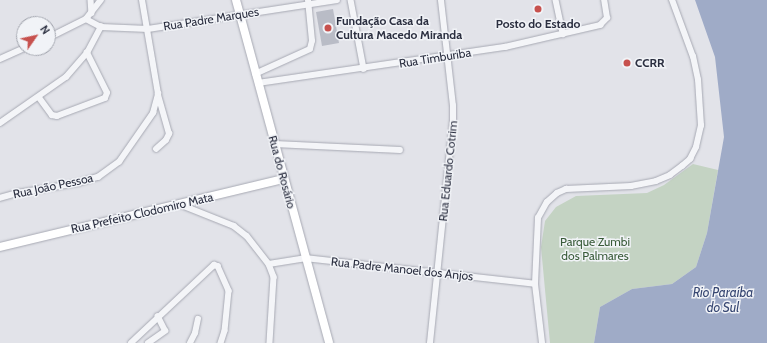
<!DOCTYPE html>
<meta charset="utf-8">
<style>
body{margin:0}
#map{position:relative;width:767px;height:343px;overflow:hidden;background:#e2e3e9;font-family:Cabin,sans-serif}
div>[style]{position:absolute}
.green>*{inset:0;background:#c4d3c3}
.water>*{inset:0;background:#9fabc7}
.building>*{inset:0;background:#b9bcc6}
.roads{filter:drop-shadow(0 0 1px #a7a9b3) drop-shadow(0 0 1px #a7a9b3)}
.street>*{height:5.5px;margin:-2.75px;padding:0 2.75px;transform-origin:2.75px;border-radius:2.75px;background:#f4f5f8}
.secondary>*{height:8px;margin:-4px;padding:0 4px;transform-origin:4px;border-radius:4px;background:#fff}
.dots>*{width:11px;height:11px;translate:-50% -50%;box-sizing:border-box;border:2px solid #f1f3f7;border-radius:50%}
span{translate:-50% -50%;white-space:nowrap;text-align:center;line-height:1.15;-webkit-text-stroke:3px #f1f3f7;paint-order:stroke}
.street-label{font-size:12px;color:#2b2f40}
.poi-label{font-size:12px;color:#2b2f40;font-weight:700}
.left{translate:0 -50%;text-align:left}
.park-label{font-size:12px;color:#395b39}
.water-label{font-size:13px;color:#374772;font-style:italic}
.north{position:absolute;left:16px;top:16px;width:40px;height:40px;box-sizing:border-box;background:#f1f3f7;border:1px solid #a2a5ae;border-radius:50%;rotate:56deg;font-size:11px;font-weight:700;line-height:16px;text-align:center;color:#2b2f40}
.north::after{content:'';display:block;margin:auto;width:14px;height:18px;background:#c7514e;clip-path:polygon(50% 0,100% 100%,50% 72%,0 100%)}
</style>
<div id="map">
<div class="green">
<div style="clip-path:polygon(693px 164px,718px 170px,707px 233px,696px 267px,672px 284px,632px 289px,600px 307px,594px 343px,550px 343px,541px 247px,545px 221px,556px 207px,576px 196px,647px 193px,664px 185px)"></div>
</div>
<div class="water">
<div style="clip-path:polygon(695px 0,767px 0,767px 343px,594px 343px,600px 307px,632px 289px,672px 284px,696px 267px,707px 233px,724px 137px,715px 57px)"></div>
</div>
<div class="building">
<div style="clip-path:polygon(333px 9px,339px 43px,322px 46px,316px 12px)"></div>
</div>
<div class="roads">
<div class="street">
<div style="left:91px;top:0;width:13px;rotate:86deg"></div>
<div style="left:351px;top:0;width:70px;rotate:79.3deg"></div>
<div style="left:556px;top:0;width:35px;rotate:78deg"></div>
<div style="left:86px;top:19px;width:17px;rotate:28deg"></div>
<div style="left:101px;top:27px;width:47px;rotate:2.4deg"></div>
<div style="left:148px;top:29px;width:191px;rotate:-8.7deg"></div>
<div style="left:48px;top:38px;width:42px;rotate:-26.6deg"></div>
<div style="left:86px;top:19px;width:24px;rotate:-52deg"></div>
<div style="left:0;top:59px;width:27px;rotate:-24deg"></div>
<div style="left:255px;top:74px;width:60px;rotate:-24.4deg"></div>
<div style="left:310px;top:49px;width:8px;rotate:-76deg"></div>
<div style="left:312px;top:41px;width:41px;rotate:-95.6deg"></div>
<div style="left:258px;top:83px;width:250px;rotate:-8.3deg"></div>
<div style="left:505px;top:47px;width:98px;rotate:-13deg"></div>
<div style="left:600px;top:25px;width:10px;rotate:-45deg"></div>
<div style="left:607px;top:18px;width:18px;rotate:-99deg"></div>
<div style="left:39px;top:97px;width:22px;rotate:54deg"></div>
<div style="left:52px;top:115px;width:5px;rotate:11deg"></div>
<div style="left:57px;top:116px;width:51px;rotate:-20.6deg"></div>
<div style="left:105px;top:98px;width:5px;rotate:-68deg"></div>
<div style="left:107px;top:93px;width:45px;rotate:-116.6deg"></div>
<div style="left:0;top:123px;width:80px;rotate:-34.9deg"></div>
<div style="left:66px;top:77px;width:32px;rotate:-49deg"></div>
<div style="left:87px;top:53px;width:30px;rotate:-62deg"></div>
<div style="left:275px;top:144px;width:125px;rotate:2.7deg"></div>
<div style="left:156px;top:149px;width:13px;rotate:-42deg"></div>
<div style="left:166px;top:140px;width:7px;rotate:-63deg"></div>
<div style="left:169px;top:134px;width:41px;rotate:-105.8deg"></div>
<div style="left:0;top:198px;width:19px;rotate:-16deg"></div>
<div style="left:18px;top:193px;width:61px;rotate:-9.5deg"></div>
<div style="left:78px;top:183px;width:21px;rotate:-17deg"></div>
<div style="left:98px;top:177px;width:26px;rotate:-36deg"></div>
<div style="left:119px;top:162px;width:60px;rotate:-55.2deg"></div>
<div style="left:153px;top:113px;width:20px;rotate:-75deg"></div>
<div style="left:158px;top:94px;width:95px;rotate:-99.7deg"></div>
<div style="left:179px;top:204px;width:59px;rotate:21.8deg"></div>
<div style="left:234px;top:226px;width:16px;rotate:38deg"></div>
<div style="left:247px;top:236px;width:36px;rotate:52deg"></div>
<div style="left:269px;top:264px;width:14px;rotate:69deg"></div>
<div style="left:274px;top:277px;width:66px;rotate:93.5deg"></div>
<div style="left:269px;top:264px;width:36px;rotate:-9deg"></div>
<div style="left:305px;top:258px;width:231px;rotate:6.4deg"></div>
<div style="left:131px;top:343px;width:114px;rotate:-43.2deg"></div>
<div style="left:214px;top:265px;width:4px;rotate:14deg"></div>
<div style="left:218px;top:266px;width:27px;rotate:66deg"></div>
<div style="left:229px;top:291px;width:40px;rotate:95.7deg"></div>
<div style="left:225px;top:331px;width:13px;rotate:108deg"></div>
<div style="left:148px;top:343px;width:21px;rotate:-35deg"></div>
<div style="left:165px;top:331px;width:16px;rotate:-117deg"></div>
<div style="left:190px;top:343px;width:11px;rotate:-63deg"></div>
<div style="left:195px;top:333px;width:14px;rotate:-78deg"></div>
<div style="left:430px;top:343px;width:223px;rotate:-84.1deg"></div>
<div style="left:453px;top:121px;width:15px;rotate:-90deg"></div>
<div style="left:453px;top:106px;width:107px;rotate:-96.5deg"></div>
<div style="left:542px;top:343px;width:59px;rotate:-96.8deg"></div>
<div style="left:535px;top:284px;width:66px;rotate:-87.4deg"></div>
<div style="left:538px;top:218px;width:18px;rotate:-61deg"></div>
<div style="left:547px;top:202px;width:13px;rotate:-42deg"></div>
<div style="left:557px;top:193px;width:10px;rotate:-24deg"></div>
<div style="left:566px;top:189px;width:65px;rotate:-2.6deg"></div>
<div style="left:631px;top:186px;width:25px;rotate:-11deg"></div>
<div style="left:656px;top:181px;width:15px;rotate:-23deg"></div>
<div style="left:670px;top:175px;width:15px;rotate:-37deg"></div>
<div style="left:682px;top:166px;width:11px;rotate:-41deg"></div>
<div style="left:690px;top:159px;width:13px;rotate:-63deg"></div>
<div style="left:696px;top:147px;width:22px;rotate:-77deg"></div>
<div style="left:701px;top:126px;width:46px;rotate:-93.7deg"></div>
<div style="left:698px;top:80px;width:24px;rotate:-102deg"></div>
<div style="left:693px;top:57px;width:61px;rotate:-110.2deg"></div>
</div>
<div class="secondary">
<div style="left:236px;top:0;width:355px;rotate:74.8deg"></div>
<div style="left:0;top:247px;width:292px;rotate:-13.5deg"></div>
</div>
</div>
<div class="dots">
<div style="left:538px;top:9px;background:#c7514e"></div>
<div style="left:328px;top:28px;background:#c7514e"></div>
<div style="left:627px;top:63px;background:#c7514e"></div>
</div>
<div class="street-label">
<span style="left:211px;top:19px;rotate:-9deg">Rua Padre Marques</span>
<span style="left:435px;top:58px;rotate:-9deg">Rua Timburiba</span>
<span style="left:448px;top:171px;rotate:-84deg">Rua Eduardo Cotrim</span>
<span style="left:282px;top:172px;rotate:75deg">Rua do Rosário</span>
<span style="left:53px;top:186px;rotate:-12deg">Rua João Pessoa</span>
<span style="left:142px;top:213px;rotate:-13deg">Rua Prefeito Clodomiro Mata</span>
<span style="left:402px;top:269px;rotate:6deg">Rua Padre Manoel dos Anjos</span>
</div>
<div class="poi-label">
<span class="left" style="left:336px;top:28px">Fundação Casa da<br>Cultura Macedo Miranda</span>
<span style="left:538px;top:24px">Posto do Estado</span>
<span class="left" style="left:635px;top:63px">CCRR</span>
</div>
<div class="park-label">
<span style="left:595px;top:249px">Parque Zumbi<br>dos Palmares</span>
</div>
<div class="water-label">
<span style="left:723px;top:300px">Rio Paraíba<br>do Sul</span>
</div>
<div class="north">N</div>
</div>
